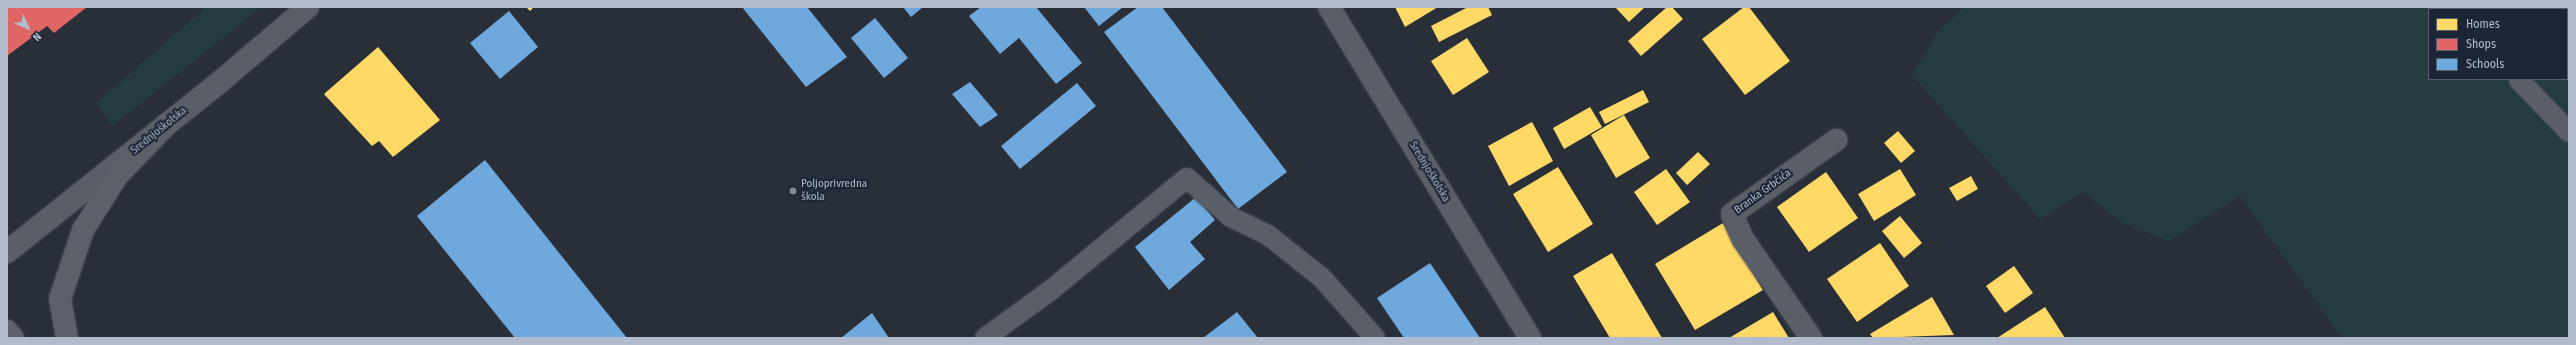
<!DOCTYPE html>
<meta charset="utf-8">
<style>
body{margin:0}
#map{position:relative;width:2576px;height:345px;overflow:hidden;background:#282f39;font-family:"Fira Sans Condensed",sans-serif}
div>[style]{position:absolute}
.green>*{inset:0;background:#243b40}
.homes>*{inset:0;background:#ffd966}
.shops>*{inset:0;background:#e06666}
.schools>*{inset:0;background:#6fa8dc}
.roads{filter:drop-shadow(0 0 1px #454a52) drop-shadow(0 0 1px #454a52)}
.service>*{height:20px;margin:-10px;padding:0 10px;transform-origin:10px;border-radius:10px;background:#595e67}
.minor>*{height:22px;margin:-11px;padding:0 11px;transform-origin:11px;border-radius:11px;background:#595e67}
.primary>*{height:22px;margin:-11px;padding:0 11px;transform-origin:11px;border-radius:11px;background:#5c6069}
.dots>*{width:11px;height:11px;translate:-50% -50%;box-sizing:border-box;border:2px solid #1b2535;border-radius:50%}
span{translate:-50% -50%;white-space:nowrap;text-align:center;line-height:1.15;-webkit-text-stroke:4px #1b2535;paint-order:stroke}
.street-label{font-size:11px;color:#b2bbcb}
.poi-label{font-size:11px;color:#b2bbcb}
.left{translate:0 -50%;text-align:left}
.frame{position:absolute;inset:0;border:8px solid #b2bbcb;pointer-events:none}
.legend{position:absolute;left:2428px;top:8px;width:140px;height:72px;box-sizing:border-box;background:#1b2535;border:1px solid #576171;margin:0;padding:5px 7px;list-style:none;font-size:12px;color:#b2bbcb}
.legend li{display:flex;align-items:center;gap:8px;height:20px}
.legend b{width:20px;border:1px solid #576171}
.north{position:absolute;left:8px;top:8px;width:40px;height:40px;-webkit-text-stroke:3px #1b2535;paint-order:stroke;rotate:135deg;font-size:11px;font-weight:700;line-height:16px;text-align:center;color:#b2bbcb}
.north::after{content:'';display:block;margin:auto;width:14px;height:18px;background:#b2bbcb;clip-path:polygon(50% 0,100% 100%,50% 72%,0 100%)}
</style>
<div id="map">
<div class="green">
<div style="clip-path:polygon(206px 7px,262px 7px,112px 126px,96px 103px)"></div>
<div style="clip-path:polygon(evenodd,1964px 7px,2569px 7px,2569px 338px,2342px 338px,2240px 196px,2169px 241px,2122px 223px,2083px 192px,2040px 219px,1912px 75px,1937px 32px,1964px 7px,2429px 9px,2567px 9px,2567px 79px,2429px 79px,2429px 9px)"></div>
</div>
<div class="homes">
<div style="clip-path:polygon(526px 7px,534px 7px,530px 11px)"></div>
<div style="clip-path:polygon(1395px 7px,1438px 7px,1405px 27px)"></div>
<div style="clip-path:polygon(1468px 7px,1488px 7px,1492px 15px,1439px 42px,1431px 26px)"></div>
<div style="clip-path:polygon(1615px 7px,1645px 7px,1629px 22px)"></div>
<div style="clip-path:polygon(1667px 7px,1672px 7px,1683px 19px,1641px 56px,1628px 41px)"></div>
<div style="clip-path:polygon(1744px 7px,1749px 7px,1790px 61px,1745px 95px,1702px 39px)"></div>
<div style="clip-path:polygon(1467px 38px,1489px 72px,1453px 95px,1431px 61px)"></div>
<div style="clip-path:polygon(378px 47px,440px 120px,393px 157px,379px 141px,372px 146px,324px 94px)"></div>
<div style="clip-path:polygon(1643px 90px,1649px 102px,1605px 124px,1599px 112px)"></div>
<div style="clip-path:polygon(1590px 107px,1602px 127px,1564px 149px,1553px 128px)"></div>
<div style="clip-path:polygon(1624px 115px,1650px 158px,1616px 178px,1591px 135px)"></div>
<div style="clip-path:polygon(1532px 122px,1553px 161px,1509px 186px,1488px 146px)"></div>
<div style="clip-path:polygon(1898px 131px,1915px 151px,1901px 163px,1884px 143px)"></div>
<div style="clip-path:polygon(1698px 152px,1710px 164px,1687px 185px,1676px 173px)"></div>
<div style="clip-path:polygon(1558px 167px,1593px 224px,1548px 252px,1513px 194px)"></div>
<div style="clip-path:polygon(1666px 169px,1690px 202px,1657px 225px,1634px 192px)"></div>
<div style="clip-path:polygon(1900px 169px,1916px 195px,1874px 221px,1858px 194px)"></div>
<div style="clip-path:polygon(1826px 172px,1858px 218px,1809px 252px,1777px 207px)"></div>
<div style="clip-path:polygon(1971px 176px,1978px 189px,1957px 201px,1949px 188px)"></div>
<div style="clip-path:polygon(1900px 216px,1922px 243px,1904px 258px,1882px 231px)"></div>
<div style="clip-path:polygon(1723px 223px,1763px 290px,1695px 330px,1655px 264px)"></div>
<div style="clip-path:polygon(1880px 243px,1909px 286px,1857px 322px,1827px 279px)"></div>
<div style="clip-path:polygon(1612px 253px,1662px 338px,1610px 338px,1573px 276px)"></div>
<div style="clip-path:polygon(2014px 266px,2033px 293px,2005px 313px,1986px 286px)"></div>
<div style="clip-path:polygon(1932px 297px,1954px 335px,1873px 338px,1870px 334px)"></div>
<div style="clip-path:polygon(2045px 307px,2065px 338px,1997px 338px)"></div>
<div style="clip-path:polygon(1773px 312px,1789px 338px,1729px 338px)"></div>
</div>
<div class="shops">
<div style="clip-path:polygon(7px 7px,87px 7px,54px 33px,47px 26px,7px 56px)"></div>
</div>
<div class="schools">
<div style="clip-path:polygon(742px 7px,807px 7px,847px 57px,806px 87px)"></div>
<div style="clip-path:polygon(903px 7px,923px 7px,911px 17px)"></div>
<div style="clip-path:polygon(981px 7px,1036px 7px,1082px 63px,1056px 84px,1019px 38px,1000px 54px,969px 16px)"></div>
<div style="clip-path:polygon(1084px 7px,1123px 7px,1099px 26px)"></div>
<div style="clip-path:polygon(1138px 7px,1162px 7px,1287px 172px,1238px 209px,1104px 32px)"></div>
<div style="clip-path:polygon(509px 11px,538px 47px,500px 79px,470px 43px)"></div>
<div style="clip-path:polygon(875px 18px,908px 58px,884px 78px,851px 38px)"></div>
<div style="clip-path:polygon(970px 82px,998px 115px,980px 127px,952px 94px)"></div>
<div style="clip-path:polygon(1077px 83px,1096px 106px,1020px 169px,1001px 146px)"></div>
<div style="clip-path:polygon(485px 160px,627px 338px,515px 338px,417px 216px)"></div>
<div style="clip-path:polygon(1196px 197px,1215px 220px,1190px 242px,1205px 259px,1169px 290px,1135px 247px)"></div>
<div style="clip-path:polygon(1430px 263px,1480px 338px,1404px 338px,1377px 298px)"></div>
<div style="clip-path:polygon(1237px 312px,1258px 338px,1203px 338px)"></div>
<div style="clip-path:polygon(872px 313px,889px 338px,841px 338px)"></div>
</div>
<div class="roads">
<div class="service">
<div style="left:2519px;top:80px;width:72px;rotate:46.1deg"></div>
<div style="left:985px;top:338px;width:82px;rotate:-36deg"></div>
<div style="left:1051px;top:290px;width:176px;rotate:-39.5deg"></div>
<div style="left:1187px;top:178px;width:59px;rotate:41.6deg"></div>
<div style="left:1231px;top:217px;width:41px;rotate:25.9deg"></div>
<div style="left:1268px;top:235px;width:69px;rotate:38.5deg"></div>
<div style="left:1322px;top:278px;width:80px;rotate:48.5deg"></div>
</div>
<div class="minor">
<div style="left:1329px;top:7px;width:387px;rotate:58.7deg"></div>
<div style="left:7px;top:252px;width:274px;rotate:-38.6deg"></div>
<div style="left:221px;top:81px;width:114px;rotate:-40.4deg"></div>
<div style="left:1811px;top:338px;width:120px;rotate:-124.5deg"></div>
<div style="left:1743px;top:239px;width:27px;rotate:-114deg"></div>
<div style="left:1732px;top:214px;width:128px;rotate:-35.4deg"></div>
</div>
<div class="primary">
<div style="left:7px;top:331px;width:9px;rotate:49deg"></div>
<div style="left:67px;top:338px;width:40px;rotate:-100deg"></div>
<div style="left:60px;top:299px;width:73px;rotate:-71.6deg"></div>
<div style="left:83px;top:230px;width:64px;rotate:-57.8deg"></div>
<div style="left:117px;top:176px;width:72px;rotate:-46.1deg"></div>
</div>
</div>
<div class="dots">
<div style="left:793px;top:191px;background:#828a98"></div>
</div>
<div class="street-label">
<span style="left:159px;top:131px;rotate:-39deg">Srednjoškolska</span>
<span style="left:1429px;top:172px;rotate:59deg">Srednjoškolska</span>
<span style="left:1763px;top:192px;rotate:-36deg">Branka Grbčića</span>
</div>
<div class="poi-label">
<span class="left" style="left:801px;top:191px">Poljoprivredna<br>škola</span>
</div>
<div class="frame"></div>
<ul class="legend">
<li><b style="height:11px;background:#ffd966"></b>Homes</li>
<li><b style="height:11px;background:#e06666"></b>Shops</li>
<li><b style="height:11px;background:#6fa8dc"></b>Schools</li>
</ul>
<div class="north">N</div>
</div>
